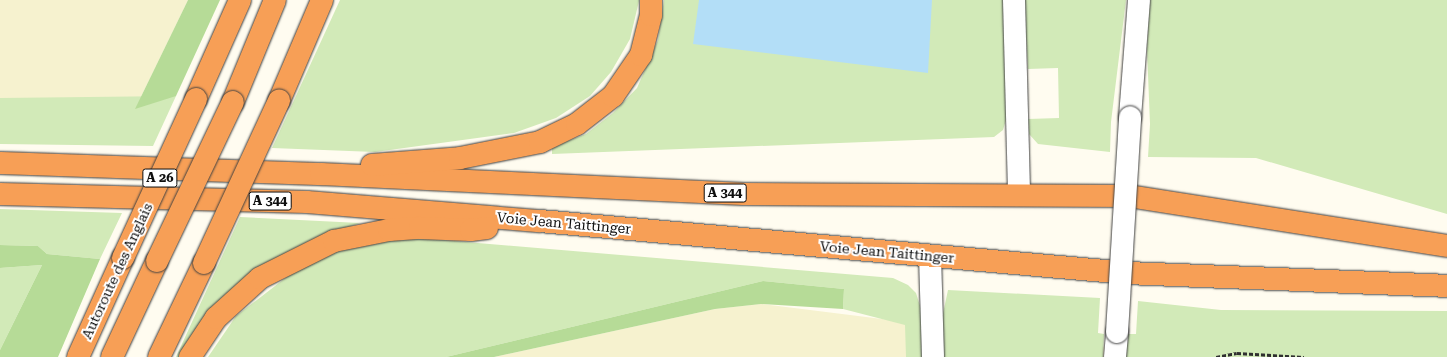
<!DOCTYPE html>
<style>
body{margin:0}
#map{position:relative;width:1447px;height:357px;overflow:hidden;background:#fffcf0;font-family:"Roboto Serif",serif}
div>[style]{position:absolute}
.farmland>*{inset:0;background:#f6f2cf}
.green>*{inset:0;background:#d2eab8}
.forest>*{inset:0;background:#b6db97}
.water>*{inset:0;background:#b3def7}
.path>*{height:2.5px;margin-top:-1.25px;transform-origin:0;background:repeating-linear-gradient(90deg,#303030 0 4px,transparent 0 6px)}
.roads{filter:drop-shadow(0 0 1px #414141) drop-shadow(0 0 1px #414141)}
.minor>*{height:22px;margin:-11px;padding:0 11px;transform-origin:11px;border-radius:11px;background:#fff}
.highway>*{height:22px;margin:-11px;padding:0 11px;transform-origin:11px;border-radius:11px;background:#f79f56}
.bridges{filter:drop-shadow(0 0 1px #414141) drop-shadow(0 0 1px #414141)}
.minor-bridge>*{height:22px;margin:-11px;padding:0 11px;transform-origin:11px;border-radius:11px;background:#fff}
.highway-bridge>*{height:22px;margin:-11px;padding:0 11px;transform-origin:11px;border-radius:11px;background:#f79f56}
span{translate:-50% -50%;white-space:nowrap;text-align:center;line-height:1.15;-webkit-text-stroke:4px #fff;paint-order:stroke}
.shield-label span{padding:1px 3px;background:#fff;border:1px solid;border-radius:3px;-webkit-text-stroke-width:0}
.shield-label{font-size:13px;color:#0e0e0e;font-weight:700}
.street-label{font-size:14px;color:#0e0e0e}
</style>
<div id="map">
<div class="farmland">
<div style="clip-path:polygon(0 0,188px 0,135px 109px,0 109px)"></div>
<div style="clip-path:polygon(761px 304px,1187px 357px,494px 357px,715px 309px)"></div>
</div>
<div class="green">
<div style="clip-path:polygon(340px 0,639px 0,639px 1px,630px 39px,611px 72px,590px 96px,556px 118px,514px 133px,375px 152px,272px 148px)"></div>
<div style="clip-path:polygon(664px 0,1006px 0,1006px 120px,1003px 130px,994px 137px,552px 154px,552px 147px,586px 134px,613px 113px,637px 88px,658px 40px)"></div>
<div style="clip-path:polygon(1024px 0,1126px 0,1111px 122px,1110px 152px,1038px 144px,1029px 134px,1028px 119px,1059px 118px,1058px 68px,1028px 69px)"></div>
<div style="clip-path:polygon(1149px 0,1447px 0,1447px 214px,1256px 158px,1148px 157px,1150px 124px,1147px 50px)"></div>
<div style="clip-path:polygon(176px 96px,153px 146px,0 144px,0 98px)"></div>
<div style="clip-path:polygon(0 209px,122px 213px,100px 259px,47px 254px,38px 246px,0 245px)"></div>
<div style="clip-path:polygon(240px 217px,360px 223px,309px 241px,261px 269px,183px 357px,176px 357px)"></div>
<div style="clip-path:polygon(397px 239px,431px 239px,893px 278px,908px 285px,916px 293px,922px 312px,924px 357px,906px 357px,905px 325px,843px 309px,844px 289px,763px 281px,446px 357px,208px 357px,236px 316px,297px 269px,355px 244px)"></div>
<div style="clip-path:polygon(42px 265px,0 350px,0 268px)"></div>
<div style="clip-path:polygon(948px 290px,1100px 298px,1098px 333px,1104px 334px,1103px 357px,941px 357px,942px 318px)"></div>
<div style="clip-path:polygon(1138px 301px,1221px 310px,1447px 311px,1447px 357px,1126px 357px,1128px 334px,1136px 334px)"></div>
</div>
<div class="forest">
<div style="clip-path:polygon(188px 0,220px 0,176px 96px,135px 109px)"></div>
<div style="clip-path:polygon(0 245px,38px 246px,47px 254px,100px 259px,58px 357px,0 357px,0 350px,42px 265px,0 268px)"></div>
<div style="clip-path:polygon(763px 281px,844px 289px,843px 309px,761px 304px,715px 309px,494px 357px,446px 357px)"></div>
</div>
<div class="water">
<div style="clip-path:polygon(699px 0,932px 0,928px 73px,693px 44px)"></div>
</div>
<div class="path">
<div style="left:1216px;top:357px;width:21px;rotate:-11deg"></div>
<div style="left:1237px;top:353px;width:67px;rotate:3.4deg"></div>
</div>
<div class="roads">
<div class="minor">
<div style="left:1014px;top:0;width:195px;rotate:88.5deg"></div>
<div style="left:1130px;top:117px;width:117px;rotate:-85.6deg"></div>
<div style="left:930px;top:256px;width:101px;rotate:88.3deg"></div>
<div style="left:1115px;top:357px;width:25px;rotate:-85deg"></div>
</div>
<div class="highway">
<div style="left:196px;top:99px;width:108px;rotate:-66deg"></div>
<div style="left:279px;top:101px;width:110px;rotate:-66.9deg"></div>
<div style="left:233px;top:102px;width:110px;rotate:-67.6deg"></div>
<div style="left:0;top:163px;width:321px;rotate:2deg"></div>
<div style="left:321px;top:174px;width:423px;rotate:2.7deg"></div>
<div style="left:744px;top:194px;width:385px;rotate:0.3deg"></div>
<div style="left:1129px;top:196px;width:322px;rotate:8.9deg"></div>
<div style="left:372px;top:165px;width:88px;rotate:-4.5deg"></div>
<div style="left:460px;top:158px;width:82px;rotate:-11.3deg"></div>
<div style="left:540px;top:142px;width:41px;rotate:-25.9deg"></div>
<div style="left:577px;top:124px;width:46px;rotate:-37.9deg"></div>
<div style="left:613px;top:96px;width:50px;rotate:-55.7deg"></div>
<div style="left:641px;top:55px;width:41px;rotate:-76deg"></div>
<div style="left:651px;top:15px;width:15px;rotate:-90deg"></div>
<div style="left:0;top:194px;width:307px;rotate:1.5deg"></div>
<div style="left:307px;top:202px;width:234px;rotate:4.7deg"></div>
<div style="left:540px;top:221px;width:589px;rotate:5.06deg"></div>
<div style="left:1127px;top:273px;width:320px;rotate:2.3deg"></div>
<div style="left:78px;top:357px;width:109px;rotate:-65.6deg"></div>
<div style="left:112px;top:357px;width:106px;rotate:-64.9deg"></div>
<div style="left:159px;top:357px;width:104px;rotate:-64.4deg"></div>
<div style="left:190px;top:357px;width:47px;rotate:-56.3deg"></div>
<div style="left:216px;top:318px;width:59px;rotate:-42.3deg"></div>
<div style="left:260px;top:278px;width:83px;rotate:-26.6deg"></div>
<div style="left:334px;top:241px;width:56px;rotate:-11.3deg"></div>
<div style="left:389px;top:230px;width:31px;rotate:-4deg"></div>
<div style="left:420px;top:228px;width:51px;rotate:2.2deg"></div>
<div style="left:471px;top:230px;width:16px;rotate:-7deg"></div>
</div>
</div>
<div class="bridges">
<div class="minor-bridge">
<div style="left:1117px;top:332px;width:215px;rotate:-86.5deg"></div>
</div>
<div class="highway-bridge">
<div style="left:123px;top:258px;width:175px;rotate:-65.3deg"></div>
<div style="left:157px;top:261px;width:176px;rotate:-64.5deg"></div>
<div style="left:204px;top:263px;width:179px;rotate:-65.2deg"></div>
</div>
</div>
<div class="shield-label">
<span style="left:160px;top:178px">A 26</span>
<span style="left:725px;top:193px">A 344</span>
<span style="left:270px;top:201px">A 344</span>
</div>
<div class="street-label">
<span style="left:564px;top:223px;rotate:5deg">Voie Jean Taittinger</span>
<span style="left:887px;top:252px;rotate:5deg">Voie Jean Taittinger</span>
<span style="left:117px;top:271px;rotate:-65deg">Autoroute des Anglais</span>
</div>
</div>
